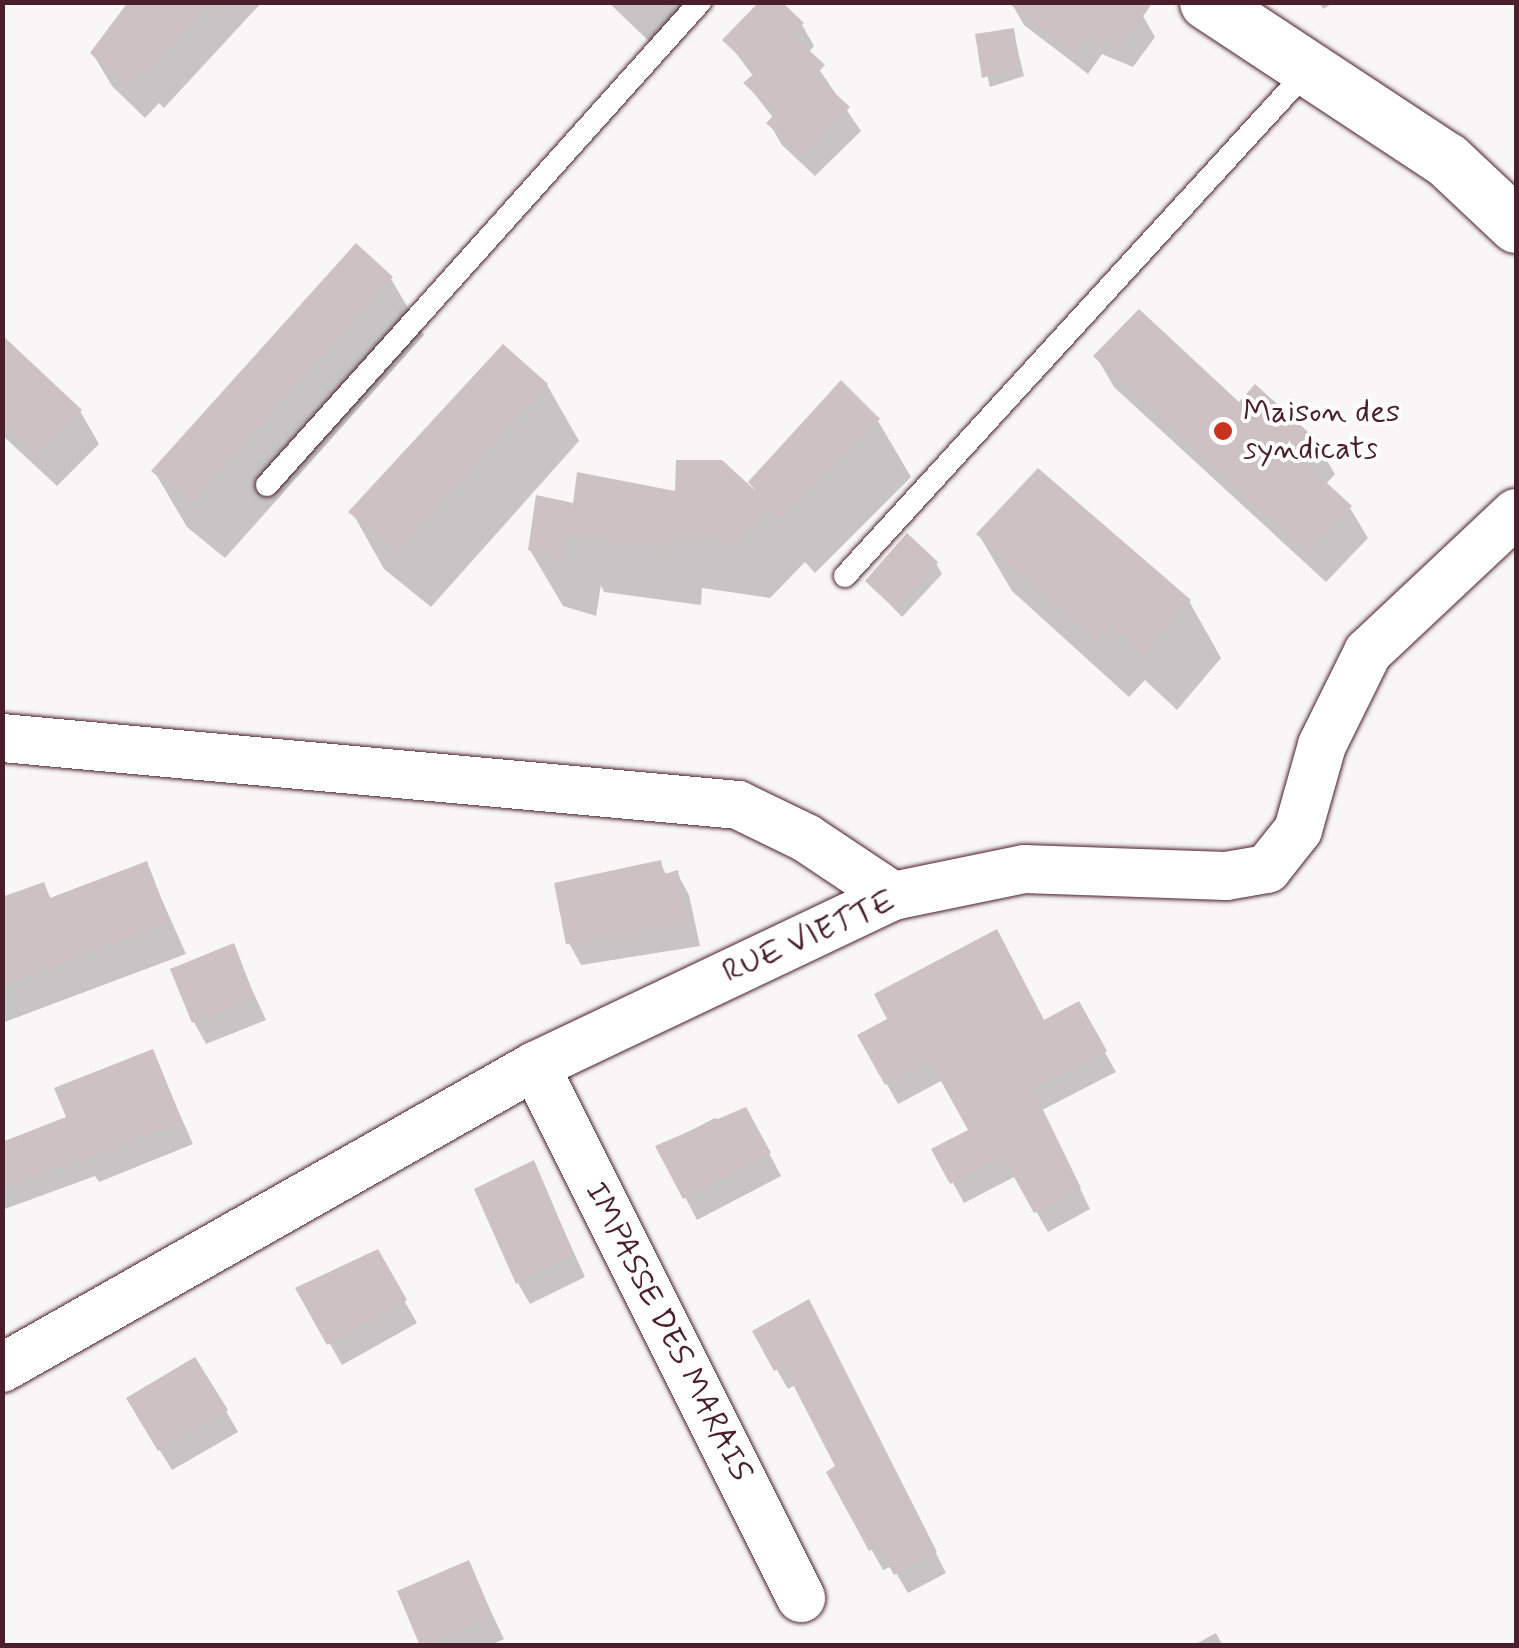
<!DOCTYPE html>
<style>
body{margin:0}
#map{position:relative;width:1519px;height:1648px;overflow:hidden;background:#f8f6f7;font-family:Mynerve,sans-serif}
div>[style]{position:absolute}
.shadow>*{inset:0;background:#0003}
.building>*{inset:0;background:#cdc1c4}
.roads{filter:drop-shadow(0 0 2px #4a1f2b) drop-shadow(0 0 2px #4a1f2b)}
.service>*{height:22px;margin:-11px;padding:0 11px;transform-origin:11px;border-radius:11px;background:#fff}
.minor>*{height:48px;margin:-24px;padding:0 24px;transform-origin:24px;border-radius:24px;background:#fff}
.tertiary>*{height:55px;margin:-27.5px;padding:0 27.5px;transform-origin:27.5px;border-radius:27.5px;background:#fff}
.dots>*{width:28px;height:28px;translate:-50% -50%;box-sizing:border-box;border:5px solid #fff;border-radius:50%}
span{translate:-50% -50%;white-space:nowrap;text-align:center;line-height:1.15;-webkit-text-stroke:8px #fff;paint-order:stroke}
.poi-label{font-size:32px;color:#4a1f2b}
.left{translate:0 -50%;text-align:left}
.street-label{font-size:32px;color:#4a1f2b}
.frame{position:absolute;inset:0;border:5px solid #4a1f2b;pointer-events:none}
</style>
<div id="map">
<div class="shadow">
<div style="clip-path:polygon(131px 2px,262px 2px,164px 108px,159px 103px,145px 118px,112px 86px,93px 54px)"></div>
<div style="clip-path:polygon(608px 2px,691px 2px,652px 44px)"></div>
<div style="clip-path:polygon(1319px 2px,1335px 2px,1323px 9px)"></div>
<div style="clip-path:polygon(1012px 4px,1143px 16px,1155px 37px,1133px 67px,1102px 54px,1088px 74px,1024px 25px)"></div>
<div style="clip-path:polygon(802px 25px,814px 46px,808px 53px,861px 131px,815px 176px,782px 145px,769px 123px,774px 119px,746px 83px,754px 77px,726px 40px)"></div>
<div style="clip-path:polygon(1013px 31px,1024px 76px,990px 87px,978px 36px)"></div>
<div style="clip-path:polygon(391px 279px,424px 335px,225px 558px,187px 527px,154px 471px)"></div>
<div style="clip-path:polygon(2px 338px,80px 411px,99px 444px,57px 486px,2px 435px)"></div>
<div style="clip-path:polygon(1096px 356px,1240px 406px,1317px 444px,1335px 474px,1325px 485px,1350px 508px,1368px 538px,1326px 582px,1114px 387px)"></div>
<div style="clip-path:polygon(547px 385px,579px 441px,431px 607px,384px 569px,352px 512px)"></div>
<div style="clip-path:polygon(878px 421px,911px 477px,815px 573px,805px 562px,770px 598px,702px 588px,701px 605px,604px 592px,601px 585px,596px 616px,563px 606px,530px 550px,571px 505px,575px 511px,678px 494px,758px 495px,751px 482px)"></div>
<div style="clip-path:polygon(979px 535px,1189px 601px,1221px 658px,1177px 710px,1145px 680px,1129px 697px,1012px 591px)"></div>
<div style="clip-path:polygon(936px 563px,942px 574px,902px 617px,868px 581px)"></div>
<div style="clip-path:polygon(660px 863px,667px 876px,677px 873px,689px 895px,700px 946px,581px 965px,569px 943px)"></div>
<div style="clip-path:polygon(146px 864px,186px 954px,2px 1023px,2px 918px,43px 885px,52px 900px)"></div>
<div style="clip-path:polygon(232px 946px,266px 1020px,206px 1044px,194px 1022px)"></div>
<div style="clip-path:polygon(1078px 1004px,1116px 1072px,1042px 1110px,1090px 1209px,1048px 1232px,1016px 1176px,964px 1203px,935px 1150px,972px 1131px,943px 1080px,898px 1104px,860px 1036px,1044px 1022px)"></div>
<div style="clip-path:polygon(152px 1052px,193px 1144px,99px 1182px,95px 1176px,2px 1210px,2px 1145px,69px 1118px)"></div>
<div style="clip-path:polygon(715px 1118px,758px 1132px,781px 1176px,697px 1220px,659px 1147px)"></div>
<div style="clip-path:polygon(533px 1163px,585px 1277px,530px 1304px,518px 1283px)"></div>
<div style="clip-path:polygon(377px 1253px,417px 1323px,342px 1365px,299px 1289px)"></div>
<div style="clip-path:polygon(820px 1323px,946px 1573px,908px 1593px,892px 1566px,883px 1570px,829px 1473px,838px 1468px,797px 1384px,788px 1389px,755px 1332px)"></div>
<div style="clip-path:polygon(226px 1411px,238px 1432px,172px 1470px,141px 1420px)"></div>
<div style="clip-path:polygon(468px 1563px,504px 1639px,489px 1646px,422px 1646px,400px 1592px)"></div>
<div style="clip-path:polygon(1216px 1633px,1223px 1646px,1192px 1646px)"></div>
</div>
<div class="building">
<div style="clip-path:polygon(128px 2px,214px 2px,144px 77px,139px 72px,126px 87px,90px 53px)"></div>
<div style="clip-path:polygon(759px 2px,782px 2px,804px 23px,792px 34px,825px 65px,815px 75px,850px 107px,802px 156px,766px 123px,776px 113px,743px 83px,756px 72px,722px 40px)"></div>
<div style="clip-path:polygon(1007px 2px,1153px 2px,1121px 48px,1090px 34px,1076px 55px)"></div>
<div style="clip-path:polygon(1014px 28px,1020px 66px,982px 78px,975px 34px)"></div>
<div style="clip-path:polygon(356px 243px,393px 277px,192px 503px,151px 471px)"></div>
<div style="clip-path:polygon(1139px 309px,1239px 402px,1255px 384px,1319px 442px,1303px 461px,1352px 506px,1307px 553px,1093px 356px)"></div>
<div style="clip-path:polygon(2px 335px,82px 410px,37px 455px,2px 423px)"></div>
<div style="clip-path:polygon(503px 344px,548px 384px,398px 552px,348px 512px)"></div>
<div style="clip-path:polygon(841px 380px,880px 419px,781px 518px,771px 508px,738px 543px,671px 533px,669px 550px,569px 536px,577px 472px,675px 491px,676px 460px,722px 460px,758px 493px,748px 482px)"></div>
<div style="clip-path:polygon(1038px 468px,1191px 600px,1143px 655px,1111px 625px,1096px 642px,976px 534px)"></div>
<div style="clip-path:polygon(536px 495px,573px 503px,565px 561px,528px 550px)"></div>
<div style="clip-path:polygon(907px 533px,938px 562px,895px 609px,865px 581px)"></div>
<div style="clip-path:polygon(661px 860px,664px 874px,678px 870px,689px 925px,566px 944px,554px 883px)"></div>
<div style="clip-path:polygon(147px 861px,170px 922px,2px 986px,2px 897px,44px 882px,50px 898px)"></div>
<div style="clip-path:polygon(997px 929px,1044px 1020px,1079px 1001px,1107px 1051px,1033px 1089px,1081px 1188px,1034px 1213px,1003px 1157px,950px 1184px,931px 1149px,968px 1130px,930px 1061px,885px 1085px,857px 1035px,887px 1019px,874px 994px)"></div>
<div style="clip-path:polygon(234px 943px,255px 998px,192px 1023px,170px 969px)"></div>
<div style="clip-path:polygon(153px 1049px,183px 1123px,2px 1189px,2px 1142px,66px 1117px,54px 1088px)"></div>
<div style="clip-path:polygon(746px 1107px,771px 1153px,683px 1199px,655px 1146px)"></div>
<div style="clip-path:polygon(534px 1160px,574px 1254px,516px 1284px,474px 1189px)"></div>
<div style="clip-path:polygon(378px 1249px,407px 1300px,327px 1345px,295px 1288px)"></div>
<div style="clip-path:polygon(809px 1299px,937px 1552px,894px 1575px,878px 1547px,869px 1551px,826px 1472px,835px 1466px,783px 1365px,774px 1371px,752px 1331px)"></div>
<div style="clip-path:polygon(195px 1357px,228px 1410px,158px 1451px,126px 1398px)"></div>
<div style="clip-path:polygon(469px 1560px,493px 1617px,420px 1646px,397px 1591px)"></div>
</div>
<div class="roads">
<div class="service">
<div style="left:267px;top:485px;width:649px;rotate:-48.12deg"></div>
<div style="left:845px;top:576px;width:686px;rotate:-47.54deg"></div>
</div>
<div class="minor">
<div style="left:2px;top:738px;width:739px;rotate:5.2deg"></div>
<div style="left:738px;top:805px;width:76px;rotate:25.9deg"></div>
<div style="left:806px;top:838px;width:105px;rotate:33.7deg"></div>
<div style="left:535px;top:1066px;width:595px;rotate:63.43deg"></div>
<div style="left:2px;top:1368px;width:613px;rotate:-29.54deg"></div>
<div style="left:535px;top:1066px;width:396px;rotate:-25.4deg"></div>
<div style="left:893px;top:896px;width:134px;rotate:-11.6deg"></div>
<div style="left:1024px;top:869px;width:202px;rotate:2deg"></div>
<div style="left:1226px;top:876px;width:42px;rotate:-9.7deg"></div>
<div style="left:1267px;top:869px;width:50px;rotate:-51.5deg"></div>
<div style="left:1298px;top:830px;width:88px;rotate:-74.2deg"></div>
<div style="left:1322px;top:745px;width:104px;rotate:-63.7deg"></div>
<div style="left:1368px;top:652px;width:203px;rotate:-43.2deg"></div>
</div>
<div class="tertiary">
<div style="left:1207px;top:2px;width:287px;rotate:33.4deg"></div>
<div style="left:1447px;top:160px;width:95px;rotate:43.3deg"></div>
</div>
</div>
<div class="dots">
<div style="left:1223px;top:431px;background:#c8321e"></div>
</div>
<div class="poi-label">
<span class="left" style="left:1243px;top:431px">Maison des<br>syndicats</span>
</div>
<div class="street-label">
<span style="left:809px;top:937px;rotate:-24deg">RUE VIETTE</span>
<span style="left:668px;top:1332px;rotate:63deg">IMPASSE DES MARAIS</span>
</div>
<div class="frame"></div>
</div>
